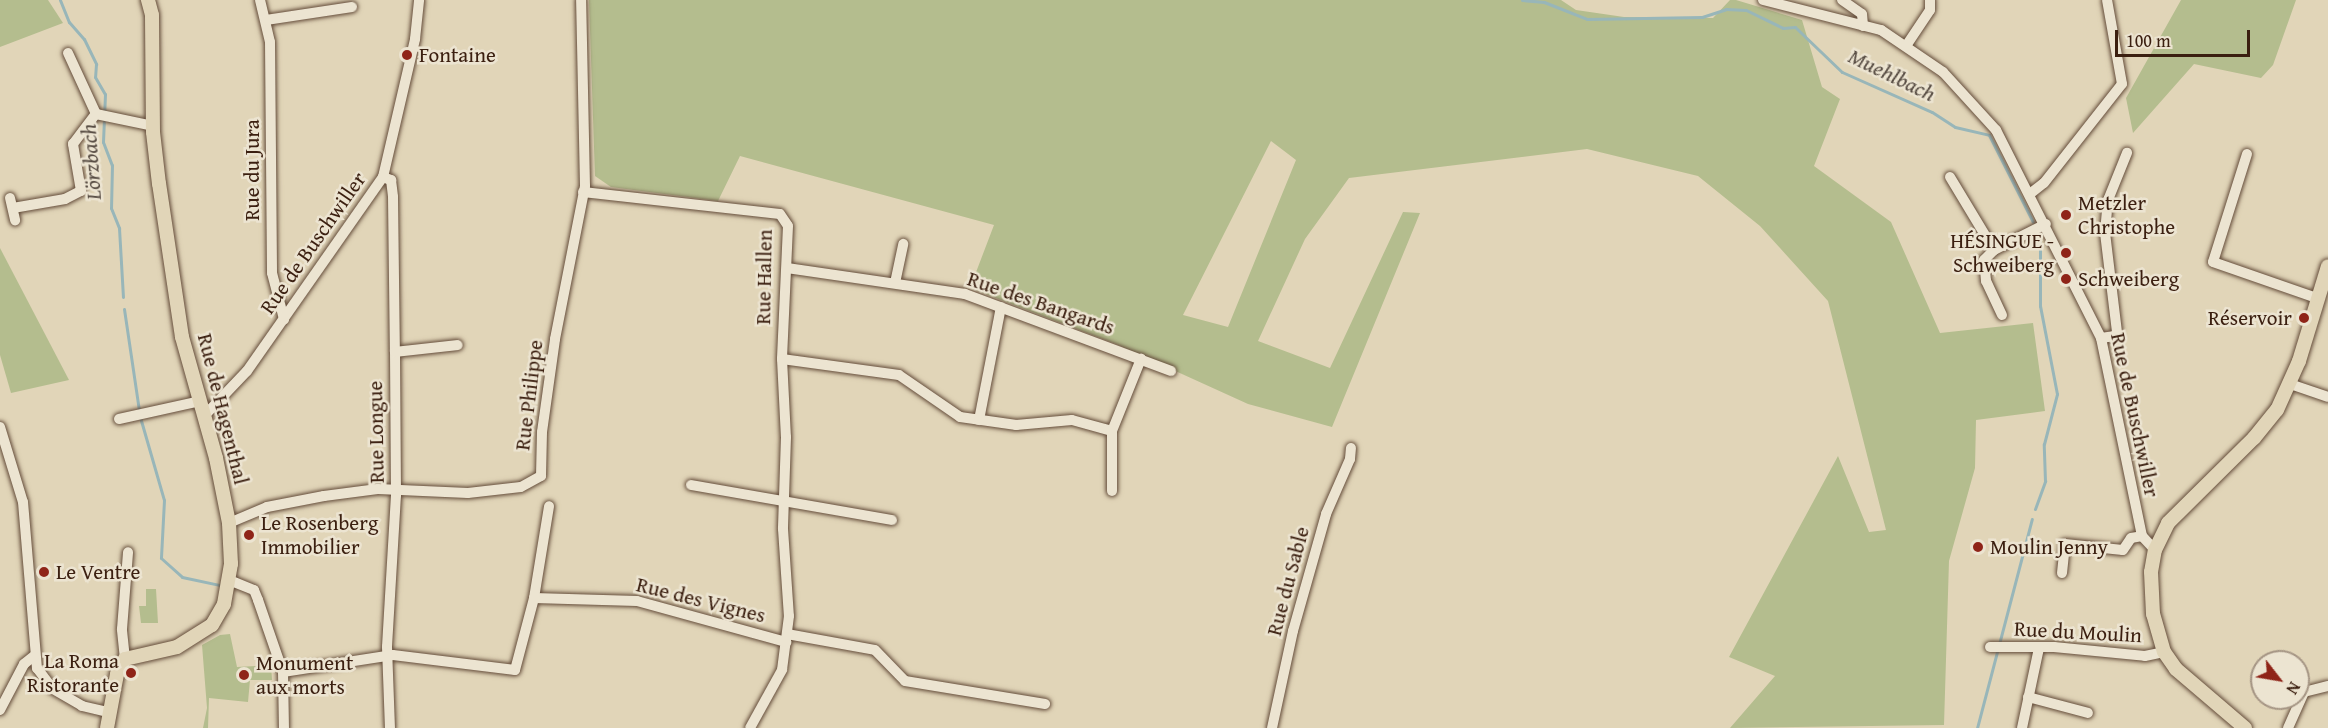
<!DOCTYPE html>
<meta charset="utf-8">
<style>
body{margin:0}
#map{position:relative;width:2328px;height:728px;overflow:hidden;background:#e1d5b8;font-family:"Gentium Book Plus",serif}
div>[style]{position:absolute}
.green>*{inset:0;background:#b4bd8e}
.stream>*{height:3px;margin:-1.5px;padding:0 1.5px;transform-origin:1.5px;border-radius:1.5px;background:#98b6b9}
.roads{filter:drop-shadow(0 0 2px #644c3a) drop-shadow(0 0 2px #644c3a)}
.minor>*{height:10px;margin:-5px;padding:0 5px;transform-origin:5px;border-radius:5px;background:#ece4d1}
.major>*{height:14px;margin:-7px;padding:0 7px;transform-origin:7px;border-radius:7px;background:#e1d5b8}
.dots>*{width:16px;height:16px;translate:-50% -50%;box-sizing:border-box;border:3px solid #ece4d1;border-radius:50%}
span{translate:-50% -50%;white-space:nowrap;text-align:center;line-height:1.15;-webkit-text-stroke:5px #ece4d1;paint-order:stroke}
.poi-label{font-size:21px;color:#3b1f10}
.left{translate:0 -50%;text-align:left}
.right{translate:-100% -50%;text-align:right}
.street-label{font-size:21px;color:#3b1f10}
.water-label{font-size:22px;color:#574c43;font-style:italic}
.north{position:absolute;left:2250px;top:650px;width:60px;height:60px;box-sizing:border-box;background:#ece4d1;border:2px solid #a59584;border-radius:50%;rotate:121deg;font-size:16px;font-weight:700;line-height:24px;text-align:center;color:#3b1f10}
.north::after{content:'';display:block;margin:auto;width:21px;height:27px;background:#8f2418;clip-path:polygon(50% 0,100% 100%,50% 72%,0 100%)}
.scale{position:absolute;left:2115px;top:30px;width:135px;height:27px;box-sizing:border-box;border:3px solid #3b1f10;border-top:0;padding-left:8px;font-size:18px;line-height:21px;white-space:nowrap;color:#3b1f10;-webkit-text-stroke:4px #ece4d1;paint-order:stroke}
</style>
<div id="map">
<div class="green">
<div style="clip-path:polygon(0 0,48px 0,63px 23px,0 47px)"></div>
<div style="clip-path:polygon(evenodd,589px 0,1561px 0,1576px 10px,1624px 17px,1713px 18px,1730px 0,1736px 0,1802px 20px,1822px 87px,1840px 99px,1814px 166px,1891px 222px,1940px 333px,2033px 323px,2045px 411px,1976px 420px,1975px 468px,1949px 561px,1944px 725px,1730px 728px,1775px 676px,1729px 657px,1838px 456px,1869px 532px,1886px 530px,1828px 301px,1760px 226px,1698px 176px,1587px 149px,1349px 178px,1305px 239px,1258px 341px,1330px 368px,1403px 212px,1420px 213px,1332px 427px,1248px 404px,1116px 344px,970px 288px,994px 225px,740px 156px,718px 201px,611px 187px,595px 176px,589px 0,1271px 141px,1296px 160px,1228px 327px,1183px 315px,1271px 141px)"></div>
<div style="clip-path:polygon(2181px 0,2296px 0,2273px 65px,2261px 78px,2194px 64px,2133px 133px,2126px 98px)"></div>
<div style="clip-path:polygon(0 248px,69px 380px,11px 393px,0 355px)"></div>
<div style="clip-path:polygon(146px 589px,156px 589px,158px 623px,141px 623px,139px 606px,146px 606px)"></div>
<div style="clip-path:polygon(230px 634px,237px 667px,271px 665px,272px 680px,250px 680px,248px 702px,209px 698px,208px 728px,203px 728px,207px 708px,202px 645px,220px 635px)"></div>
</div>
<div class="stream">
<div style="left:60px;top:0;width:24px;rotate:68deg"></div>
<div style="left:69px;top:22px;width:23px;rotate:49deg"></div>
<div style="left:84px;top:39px;width:28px;rotate:64deg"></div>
<div style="left:96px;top:64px;width:13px;rotate:94deg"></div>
<div style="left:95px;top:77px;width:20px;rotate:60deg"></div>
<div style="left:105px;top:94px;width:48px;rotate:92.4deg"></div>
<div style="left:103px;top:142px;width:25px;rotate:69deg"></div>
<div style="left:112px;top:165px;width:43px;rotate:91.3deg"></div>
<div style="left:111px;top:208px;width:22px;rotate:68deg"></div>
<div style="left:119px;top:228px;width:69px;rotate:86.7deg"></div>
<div style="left:1522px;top:0;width:22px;rotate:5deg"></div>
<div style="left:1544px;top:2px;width:46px;rotate:21.6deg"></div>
<div style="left:1587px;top:19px;width:115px;rotate:-1deg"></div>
<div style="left:1702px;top:17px;width:25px;rotate:-18deg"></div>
<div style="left:1726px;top:9px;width:20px;rotate:3deg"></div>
<div style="left:1746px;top:10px;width:41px;rotate:25.9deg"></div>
<div style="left:1783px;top:28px;width:12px;rotate:-5deg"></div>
<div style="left:1795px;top:27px;width:65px;rotate:43.8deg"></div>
<div style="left:1842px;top:72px;width:98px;rotate:24deg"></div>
<div style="left:1932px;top:112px;width:27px;rotate:33deg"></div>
<div style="left:1955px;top:127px;width:35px;rotate:13deg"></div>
<div style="left:1989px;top:135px;width:97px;rotate:63.2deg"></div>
<div style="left:124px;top:309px;width:103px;rotate:81.6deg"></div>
<div style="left:140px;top:417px;width:86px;rotate:73.9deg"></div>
<div style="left:164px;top:500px;width:58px;rotate:93deg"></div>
<div style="left:161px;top:558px;width:28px;rotate:42deg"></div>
<div style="left:182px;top:577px;width:39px;rotate:12deg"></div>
<div style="left:2035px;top:509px;width:30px;rotate:-70deg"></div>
<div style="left:2045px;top:481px;width:37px;rotate:-92deg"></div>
<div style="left:2044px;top:444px;width:52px;rotate:-75.4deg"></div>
<div style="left:2057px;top:394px;width:90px;rotate:-100.9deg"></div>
<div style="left:2040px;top:306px;width:71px;rotate:-90deg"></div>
<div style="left:1977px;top:728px;width:216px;rotate:-75.3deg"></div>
</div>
<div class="roads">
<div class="minor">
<div style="left:260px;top:0;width:43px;rotate:76.6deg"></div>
<div style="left:270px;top:42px;width:231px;rotate:89.5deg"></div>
<div style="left:272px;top:273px;width:48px;rotate:75.4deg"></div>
<div style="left:1763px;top:0;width:122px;rotate:14.3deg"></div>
<div style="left:1881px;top:30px;width:75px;rotate:34.1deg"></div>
<div style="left:1943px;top:72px;width:79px;rotate:47.6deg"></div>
<div style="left:1996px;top:130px;width:233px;rotate:63.2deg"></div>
<div style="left:2101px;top:338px;width:202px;rotate:78.3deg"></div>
<div style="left:2142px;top:536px;width:19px;rotate:47deg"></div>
<div style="left:1842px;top:0;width:24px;rotate:35deg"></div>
<div style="left:1862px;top:14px;width:12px;rotate:85deg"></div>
<div style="left:266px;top:20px;width:87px;rotate:-8.6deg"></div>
<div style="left:1906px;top:46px;width:43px;rotate:-56.3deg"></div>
<div style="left:1930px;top:10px;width:10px;rotate:-90deg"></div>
<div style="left:68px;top:53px;width:67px;rotate:65.3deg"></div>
<div style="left:96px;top:114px;width:58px;rotate:11.9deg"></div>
<div style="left:2247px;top:154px;width:113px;rotate:107.5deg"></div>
<div style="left:2213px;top:262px;width:112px;rotate:19.2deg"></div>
<div style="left:383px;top:177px;width:9px;rotate:21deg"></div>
<div style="left:391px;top:180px;width:17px;rotate:83deg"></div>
<div style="left:393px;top:197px;width:155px;rotate:89.3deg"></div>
<div style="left:395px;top:352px;width:143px;rotate:89.6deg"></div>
<div style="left:396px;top:495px;width:152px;rotate:93.4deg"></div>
<div style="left:387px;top:647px;width:81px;rotate:87.9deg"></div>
<div style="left:1950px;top:177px;width:85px;rotate:58.9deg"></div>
<div style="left:583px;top:192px;width:198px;rotate:6.4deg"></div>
<div style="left:780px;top:214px;width:14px;rotate:56deg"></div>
<div style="left:788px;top:226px;width:133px;rotate:92.6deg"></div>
<div style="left:782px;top:359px;width:78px;rotate:87.1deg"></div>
<div style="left:786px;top:437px;width:92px;rotate:91.9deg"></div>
<div style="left:783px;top:529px;width:87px;rotate:86.1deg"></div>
<div style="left:789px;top:616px;width:54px;rotate:97.4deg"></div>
<div style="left:782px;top:670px;width:66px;rotate:118.9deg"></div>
<div style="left:2031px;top:193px;width:16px;rotate:-38deg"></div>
<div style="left:2044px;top:183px;width:126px;rotate:-51.8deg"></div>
<div style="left:2122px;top:84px;width:85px;rotate:-100.1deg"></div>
<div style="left:10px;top:198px;width:23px;rotate:77deg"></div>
<div style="left:13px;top:208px;width:53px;rotate:-9.8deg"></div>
<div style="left:65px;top:199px;width:18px;rotate:-27deg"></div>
<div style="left:81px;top:191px;width:48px;rotate:-99.7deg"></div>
<div style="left:73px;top:144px;width:38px;rotate:-53deg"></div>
<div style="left:787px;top:268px;width:180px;rotate:8.3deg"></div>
<div style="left:965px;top:294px;width:220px;rotate:20.5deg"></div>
<div style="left:895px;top:283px;width:40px;rotate:-78deg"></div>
<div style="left:2002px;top:315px;width:38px;rotate:-115deg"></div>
<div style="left:1986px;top:281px;width:21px;rotate:-95deg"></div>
<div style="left:1984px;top:260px;width:14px;rotate:-45deg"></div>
<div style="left:1994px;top:250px;width:58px;rotate:-26.6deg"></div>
<div style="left:2101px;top:338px;width:14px;rotate:-8deg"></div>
<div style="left:2115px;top:336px;width:4px;rotate:-63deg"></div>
<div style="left:2117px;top:332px;width:100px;rotate:-96.9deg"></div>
<div style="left:2105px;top:233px;width:33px;rotate:-85deg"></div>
<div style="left:2108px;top:200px;width:51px;rotate:-68deg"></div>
<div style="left:395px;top:352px;width:63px;rotate:-6.3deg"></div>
<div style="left:782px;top:359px;width:118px;rotate:7.8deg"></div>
<div style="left:899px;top:375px;width:74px;rotate:34.5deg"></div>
<div style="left:960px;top:417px;width:57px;rotate:8.1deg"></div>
<div style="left:1016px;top:425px;width:56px;rotate:-5.1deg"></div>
<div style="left:1072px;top:420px;width:41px;rotate:15.4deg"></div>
<div style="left:2290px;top:384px;width:40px;rotate:18.9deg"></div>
<div style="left:206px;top:414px;width:59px;rotate:-46.4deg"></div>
<div style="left:247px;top:371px;width:237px;rotate:-55deg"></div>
<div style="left:383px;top:177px;width:142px;rotate:-76.9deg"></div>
<div style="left:415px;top:39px;width:39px;rotate:-84deg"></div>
<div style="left:119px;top:419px;width:84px;rotate:-12.4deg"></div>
<div style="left:979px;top:420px;width:115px;rotate:-79deg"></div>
<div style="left:0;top:427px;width:78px;rotate:73deg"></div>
<div style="left:23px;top:502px;width:167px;rotate:85.2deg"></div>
<div style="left:37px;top:668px;width:26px;rotate:53deg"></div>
<div style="left:53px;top:689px;width:34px;rotate:30deg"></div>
<div style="left:82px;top:706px;width:28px;rotate:13deg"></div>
<div style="left:691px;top:485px;width:204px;rotate:9.9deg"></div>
<div style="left:1112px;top:491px;width:60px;rotate:-90deg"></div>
<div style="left:1112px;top:431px;width:78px;rotate:-68.1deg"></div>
<div style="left:229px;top:523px;width:41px;rotate:-22.8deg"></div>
<div style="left:267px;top:507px;width:58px;rotate:-10.9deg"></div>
<div style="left:324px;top:496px;width:54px;rotate:-7.4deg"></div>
<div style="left:378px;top:489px;width:90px;rotate:2.5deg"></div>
<div style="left:468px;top:493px;width:53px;rotate:-6.5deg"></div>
<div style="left:521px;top:487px;width:23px;rotate:-29deg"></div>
<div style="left:541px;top:476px;width:44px;rotate:-88.7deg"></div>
<div style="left:542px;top:432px;width:94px;rotate:-82deg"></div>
<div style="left:555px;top:339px;width:156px;rotate:-78.9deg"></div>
<div style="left:585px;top:186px;width:186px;rotate:-91.2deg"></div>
<div style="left:2062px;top:573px;width:29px;rotate:-84deg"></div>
<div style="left:2065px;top:544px;width:58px;rotate:5.9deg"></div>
<div style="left:2123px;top:550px;width:14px;rotate:-56deg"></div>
<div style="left:2131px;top:538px;width:11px;rotate:-10deg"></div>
<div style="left:229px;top:580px;width:27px;rotate:22deg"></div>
<div style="left:254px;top:590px;width:11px;rotate:68deg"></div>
<div style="left:258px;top:600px;width:76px;rotate:70.9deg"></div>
<div style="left:283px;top:672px;width:56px;rotate:89deg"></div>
<div style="left:534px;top:598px;width:103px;rotate:1.7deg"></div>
<div style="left:637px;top:601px;width:155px;rotate:15.4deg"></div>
<div style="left:787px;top:634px;width:89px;rotate:10.3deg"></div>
<div style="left:875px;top:650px;width:43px;rotate:45.9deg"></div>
<div style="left:905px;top:681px;width:142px;rotate:9.3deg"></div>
<div style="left:1990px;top:647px;width:64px"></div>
<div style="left:2054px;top:647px;width:91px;rotate:5.6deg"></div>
<div style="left:2145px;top:656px;width:19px;rotate:-12deg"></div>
<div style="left:125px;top:659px;width:30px;rotate:-96deg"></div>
<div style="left:122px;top:629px;width:77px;rotate:-85.5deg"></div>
<div style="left:283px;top:672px;width:111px;rotate:-8.8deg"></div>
<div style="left:393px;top:655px;width:123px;rotate:7deg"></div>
<div style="left:515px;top:670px;width:74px;rotate:-75.2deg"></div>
<div style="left:534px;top:598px;width:93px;rotate:-80.7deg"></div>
<div style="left:2028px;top:697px;width:62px;rotate:14.9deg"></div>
<div style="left:0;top:710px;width:52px;rotate:-62.4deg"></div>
<div style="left:24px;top:664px;width:13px;rotate:-39deg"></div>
<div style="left:1272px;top:728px;width:99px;rotate:-77.8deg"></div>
<div style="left:1293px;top:631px;width:122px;rotate:-74.2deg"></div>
<div style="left:1326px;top:514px;width:60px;rotate:-66.4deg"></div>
<div style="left:1350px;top:459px;width:11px;rotate:-85deg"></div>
<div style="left:2022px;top:728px;width:82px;rotate:-78deg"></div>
<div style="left:2288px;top:728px;width:39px;rotate:-66deg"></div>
<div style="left:2304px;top:692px;width:25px;rotate:-14deg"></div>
</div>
<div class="major">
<div style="left:107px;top:728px;width:55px;rotate:-79.5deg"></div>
<div style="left:117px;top:674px;width:17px;rotate:-62deg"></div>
<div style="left:125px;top:659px;width:53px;rotate:-13deg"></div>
<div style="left:177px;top:647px;width:41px;rotate:-32.2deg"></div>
<div style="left:212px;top:625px;width:24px;rotate:-60deg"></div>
<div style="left:224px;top:604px;width:41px;rotate:-80.1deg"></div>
<div style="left:231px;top:564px;width:41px;rotate:-92.8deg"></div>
<div style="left:229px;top:523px;width:66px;rotate:-101.3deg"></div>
<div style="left:216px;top:458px;width:126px;rotate:-105.7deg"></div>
<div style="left:182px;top:337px;width:155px;rotate:-98.5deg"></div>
<div style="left:159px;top:184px;width:52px;rotate:-96.6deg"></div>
<div style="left:153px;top:132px;width:117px;rotate:-90.5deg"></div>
<div style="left:152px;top:15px;width:16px;rotate:-105deg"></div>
<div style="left:2245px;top:728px;width:91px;rotate:-139.5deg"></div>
<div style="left:2176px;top:669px;width:21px;rotate:-125deg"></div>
<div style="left:2164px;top:652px;width:40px;rotate:-106deg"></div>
<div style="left:2153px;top:614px;width:42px;rotate:-92.7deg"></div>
<div style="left:2151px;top:572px;width:22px;rotate:-80deg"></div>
<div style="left:2155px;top:550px;width:30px;rotate:-64deg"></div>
<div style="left:2168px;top:523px;width:121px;rotate:-44.7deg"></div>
<div style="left:2254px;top:438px;width:36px;rotate:-51deg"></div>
<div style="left:2277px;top:410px;width:54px;rotate:-65.8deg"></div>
<div style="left:2299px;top:361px;width:99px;rotate:-73deg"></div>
</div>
</div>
<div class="dots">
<div style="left:407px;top:55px;background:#8f2418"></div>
<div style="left:2066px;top:215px;background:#8f2418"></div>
<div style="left:2066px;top:253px;background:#8f2418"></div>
<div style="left:2066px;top:279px;background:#8f2418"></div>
<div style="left:2304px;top:318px;background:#8f2418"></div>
<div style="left:249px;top:535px;background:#8f2418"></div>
<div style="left:1978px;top:547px;background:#8f2418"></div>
<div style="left:44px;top:572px;background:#8f2418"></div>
<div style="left:131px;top:673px;background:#8f2418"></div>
<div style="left:244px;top:675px;background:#8f2418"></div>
</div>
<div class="poi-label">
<span class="left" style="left:419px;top:55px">Fontaine</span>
<span class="left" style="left:2078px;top:215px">Metzler<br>Christophe</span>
<span class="right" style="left:2054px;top:253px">HÉSINGUE -<br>Schweiberg</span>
<span class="left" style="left:2078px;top:279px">Schweiberg</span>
<span class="right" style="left:2292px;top:318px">Réservoir</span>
<span class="left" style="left:261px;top:535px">Le Rosenberg<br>Immobilier</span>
<span class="left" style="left:1990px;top:547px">Moulin Jenny</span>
<span class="left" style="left:56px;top:572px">Le Ventre</span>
<span class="right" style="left:119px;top:673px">La Roma<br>Ristorante</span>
<span class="left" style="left:256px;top:675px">Monument<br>aux morts</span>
</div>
<div class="street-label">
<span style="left:252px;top:170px;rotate:-90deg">Rue du Jura</span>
<span style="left:313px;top:243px;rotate:-55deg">Rue de Buschwiller</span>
<span style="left:764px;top:277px;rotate:-89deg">Rue Hallen</span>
<span style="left:1041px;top:303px;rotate:19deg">Rue des Bangards</span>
<span style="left:529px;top:395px;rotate:-83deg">Rue Philippe</span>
<span style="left:223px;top:409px;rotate:76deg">Rue de Hagenthal</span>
<span style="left:2135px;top:415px;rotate:78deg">Rue de Buschwiller</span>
<span style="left:376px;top:432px;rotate:-91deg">Rue Longue</span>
<span style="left:1288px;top:581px;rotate:-75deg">Rue du Sable</span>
<span style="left:701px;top:600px;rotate:14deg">Rue des Vignes</span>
<span style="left:2078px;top:632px;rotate:3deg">Rue du Moulin</span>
</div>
<div class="water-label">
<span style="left:1892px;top:75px;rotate:26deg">Muehlbach</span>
<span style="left:91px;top:162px;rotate:-94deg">Lörzbach</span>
</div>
<div class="north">N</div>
<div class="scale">100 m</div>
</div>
